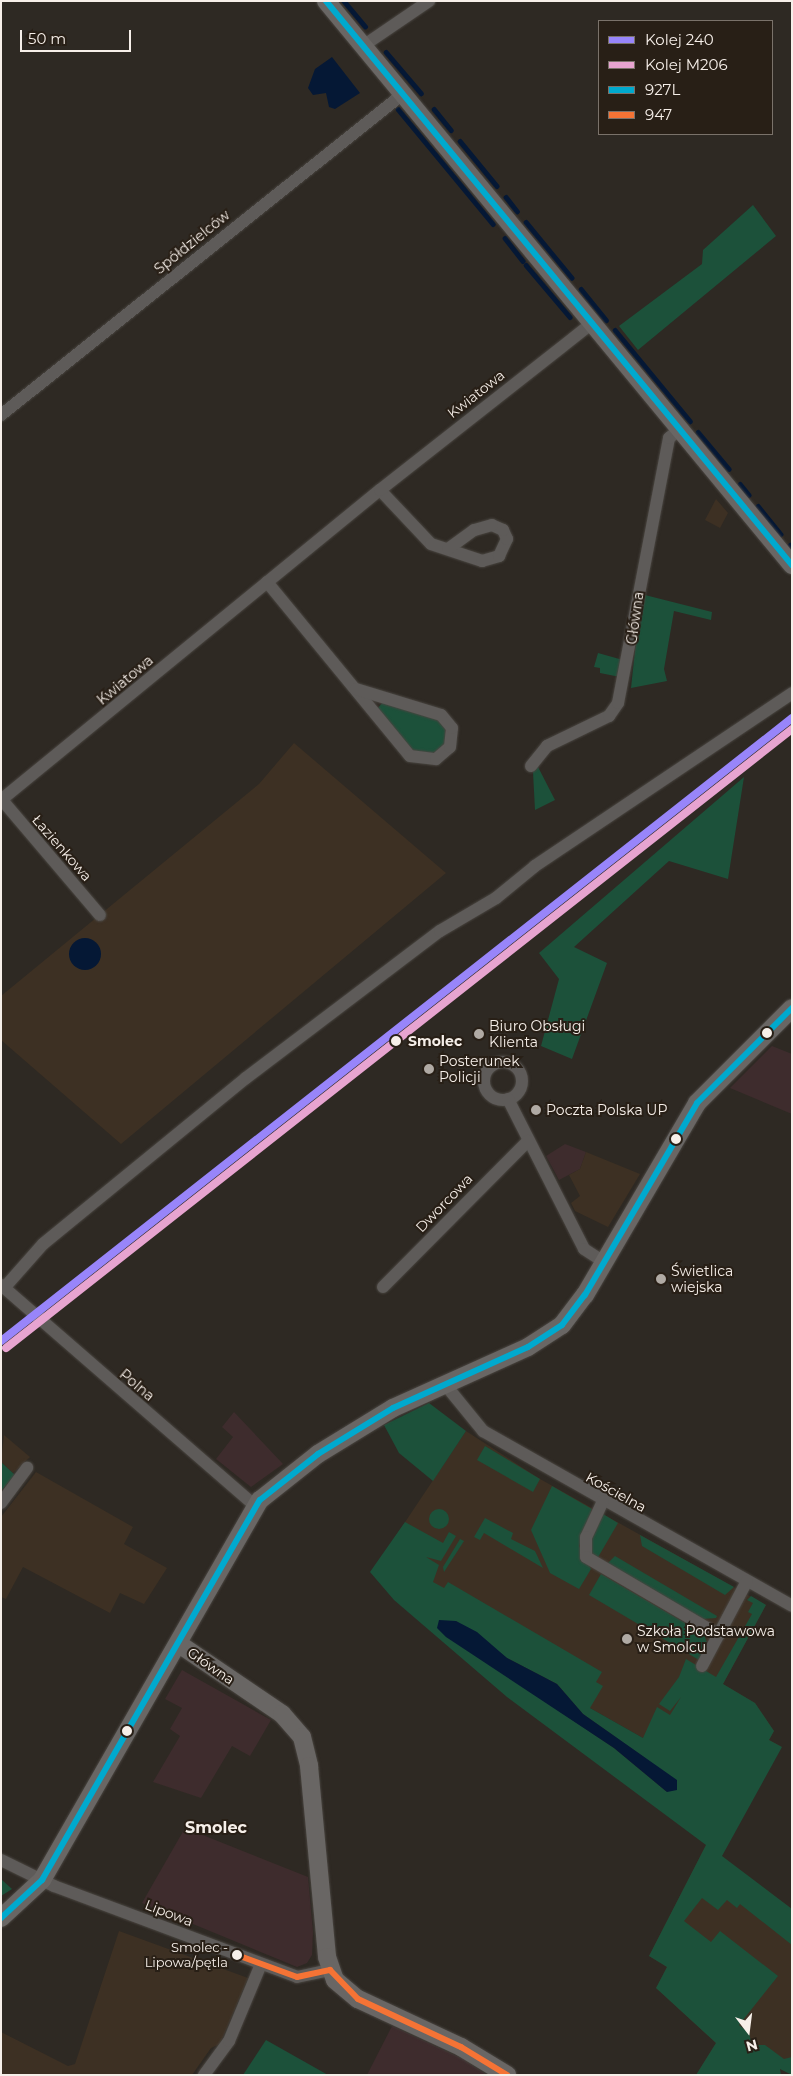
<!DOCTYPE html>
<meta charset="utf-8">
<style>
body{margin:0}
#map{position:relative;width:793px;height:2076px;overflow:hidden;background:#2e2923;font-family:Montserrat,sans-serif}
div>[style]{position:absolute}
.commercial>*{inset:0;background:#3e2c2d}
.built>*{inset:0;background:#3d3023}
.green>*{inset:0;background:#1c513a}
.round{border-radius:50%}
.water>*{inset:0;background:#051835}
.stream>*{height:4.5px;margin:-2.25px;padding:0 2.25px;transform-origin:2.25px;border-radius:2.25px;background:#051835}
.roads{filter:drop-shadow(0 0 1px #494540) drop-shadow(0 0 1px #494540)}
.street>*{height:12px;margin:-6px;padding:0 6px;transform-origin:6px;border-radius:6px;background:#5e5b59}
.street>.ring{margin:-6px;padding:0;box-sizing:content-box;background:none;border:12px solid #5e5b59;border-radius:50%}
.secondary>*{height:18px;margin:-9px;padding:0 9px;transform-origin:9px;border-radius:9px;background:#696664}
.bus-1>*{height:6px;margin:-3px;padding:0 3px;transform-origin:3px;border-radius:3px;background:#00a9ce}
.bus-2>*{height:6px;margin:-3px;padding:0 3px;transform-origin:3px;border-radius:3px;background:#f57335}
.rail-1>*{height:8px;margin:-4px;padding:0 4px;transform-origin:4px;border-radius:4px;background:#9885fa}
.rail-2>*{height:8px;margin:-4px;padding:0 4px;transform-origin:4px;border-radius:4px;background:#e7a4d0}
.dots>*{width:14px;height:14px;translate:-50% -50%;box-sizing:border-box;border:2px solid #281f16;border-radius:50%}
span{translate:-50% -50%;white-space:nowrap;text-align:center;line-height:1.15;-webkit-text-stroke:4px #281f16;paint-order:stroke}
.bus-label{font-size:13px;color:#f6efe9}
.right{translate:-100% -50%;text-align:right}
.street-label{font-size:14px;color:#f6efe9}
.poi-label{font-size:14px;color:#f6efe9}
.left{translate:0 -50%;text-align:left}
.stop-label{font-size:14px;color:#f6efe9;font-weight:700}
.quarter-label{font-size:16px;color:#f6efe9;font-weight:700}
.frame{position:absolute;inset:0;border:2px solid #f6efe9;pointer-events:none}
.legend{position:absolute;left:598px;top:20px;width:175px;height:115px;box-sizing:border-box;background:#281f16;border:1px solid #7a726a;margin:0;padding:6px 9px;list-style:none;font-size:15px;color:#f6efe9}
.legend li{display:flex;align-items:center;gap:10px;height:25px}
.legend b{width:25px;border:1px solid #7a726a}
.north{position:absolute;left:723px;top:2006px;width:50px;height:50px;-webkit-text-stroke:4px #281f16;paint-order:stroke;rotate:165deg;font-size:14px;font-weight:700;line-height:20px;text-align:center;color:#f6efe9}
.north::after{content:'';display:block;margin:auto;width:18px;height:22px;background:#f6efe9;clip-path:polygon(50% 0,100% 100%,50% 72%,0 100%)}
.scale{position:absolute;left:20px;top:30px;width:111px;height:22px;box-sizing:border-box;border:2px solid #f6efe9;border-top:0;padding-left:6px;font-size:15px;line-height:18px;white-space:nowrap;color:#f6efe9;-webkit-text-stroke:4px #281f16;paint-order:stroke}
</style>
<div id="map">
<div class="commercial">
<div style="clip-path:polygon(772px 1046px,792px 1054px,792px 1114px,730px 1088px)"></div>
<div style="clip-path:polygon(565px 1144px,586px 1152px,580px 1169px,559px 1180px,546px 1156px)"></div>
<div style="clip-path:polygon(234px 1412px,283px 1464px,251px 1487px,216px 1459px,233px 1437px,222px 1427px)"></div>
<div style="clip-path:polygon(182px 1670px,271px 1720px,250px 1756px,232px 1746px,201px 1798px,153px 1782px,180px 1736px,170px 1729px,182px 1708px,165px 1699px)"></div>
<div style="clip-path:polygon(185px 1828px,308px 1877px,313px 1932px,312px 1955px,307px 1963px,297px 1967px,142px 1903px)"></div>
<div style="clip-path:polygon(392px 2026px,463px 2059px,487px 2075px,367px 2075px)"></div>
</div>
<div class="built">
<div style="clip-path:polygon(716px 499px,728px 513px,720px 528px,705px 520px)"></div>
<div style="clip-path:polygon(294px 743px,446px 873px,121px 1144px,1px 1040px,1px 996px,259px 784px)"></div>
<div style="clip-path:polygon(586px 1152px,640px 1174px,608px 1227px,575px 1211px,571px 1203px,580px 1196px,569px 1175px,580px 1169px)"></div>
<div style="clip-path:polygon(466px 1431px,540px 1479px,766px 1605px,723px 1684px,755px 1703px,774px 1731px,769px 1740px,782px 1747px,643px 1738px,590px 1708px,377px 1564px)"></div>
<div style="clip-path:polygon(4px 1435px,30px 1457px,13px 1473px,1px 1462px)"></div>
<div style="clip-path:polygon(36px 1472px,133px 1527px,124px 1544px,167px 1568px,144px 1604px,120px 1593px,110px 1613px,23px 1567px,6px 1599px,1px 1597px,1px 1517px)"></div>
<div style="clip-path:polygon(706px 1845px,792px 1909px,792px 2062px,786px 2059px,777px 2075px,696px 2075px,716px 2043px,656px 1988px,667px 1967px,649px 1956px)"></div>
<div style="clip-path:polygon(119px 1931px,248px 1978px,220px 2044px,211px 2048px,192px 2075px,1px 2075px,1px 2032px,68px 2066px,75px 2064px)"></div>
</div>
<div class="green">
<div style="clip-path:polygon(753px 205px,776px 236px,638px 350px,619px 326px,702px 264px,703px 250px)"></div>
<div style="clip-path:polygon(641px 594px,712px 612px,711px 620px,674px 611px,664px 669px,667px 681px,631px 688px)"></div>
<div style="clip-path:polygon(598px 653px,623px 660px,620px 677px,600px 673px,600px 668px,594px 667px)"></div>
<div style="clip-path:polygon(383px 702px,437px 719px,445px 726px,446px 742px,439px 751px,424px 756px,411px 749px,377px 709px)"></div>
<div style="clip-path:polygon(537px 765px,555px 800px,535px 810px,533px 772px)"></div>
<div style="clip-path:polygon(744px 777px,728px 879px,669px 861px,574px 947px,607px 963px,572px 1059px,541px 1046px,559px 979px,539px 953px)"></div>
<div style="clip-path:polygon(429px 1403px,466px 1431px,433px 1481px,399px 1453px,384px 1425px)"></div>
<div style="clip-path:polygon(485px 1446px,540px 1479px,533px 1492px,477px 1460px)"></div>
<div style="clip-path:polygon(1px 1462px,15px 1475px,1px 1491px)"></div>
<div style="clip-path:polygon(552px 1486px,592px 1509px,579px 1546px,591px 1569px,579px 1589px,550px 1573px,531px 1530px)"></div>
<div class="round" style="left:429px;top:1509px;width:20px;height:20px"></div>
<div style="clip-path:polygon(603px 1514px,618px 1523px,597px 1559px,591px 1553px,591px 1541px)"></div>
<div style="clip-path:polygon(485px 1518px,513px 1533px,511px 1539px,535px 1551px,543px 1568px,484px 1533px,480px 1540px,474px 1537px)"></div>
<div style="clip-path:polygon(evenodd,405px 1522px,443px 1543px,449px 1532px,456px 1536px,441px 1561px,426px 1557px,439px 1565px,433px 1582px,444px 1588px,448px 1582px,602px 1672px,596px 1682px,603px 1686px,590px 1708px,643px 1738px,657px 1707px,670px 1715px,681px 1697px,670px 1711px,659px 1704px,679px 1677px,686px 1659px,716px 1677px,752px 1614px,748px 1612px,753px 1603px,747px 1600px,751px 1596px,766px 1605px,723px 1684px,755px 1703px,774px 1731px,769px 1740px,782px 1747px,722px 1856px,792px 1909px,792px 1945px,740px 1904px,737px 1908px,727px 1900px,718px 1910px,702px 1898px,684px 1921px,711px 1942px,720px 1931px,778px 1976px,739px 2025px,749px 2033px,752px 2045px,765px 2045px,784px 2059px,792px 2057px,792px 2075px,780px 2069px,781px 2075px,696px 2075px,716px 2043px,656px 1988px,667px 1967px,649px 1956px,706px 1845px,507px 1697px,394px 1600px,370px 1572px,405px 1522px,456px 1621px,507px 1658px,557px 1684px,583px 1714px,645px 1758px,667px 1792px,614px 1748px,477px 1656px,456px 1621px)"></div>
<div style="clip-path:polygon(640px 1535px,734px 1587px,725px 1595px,642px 1546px)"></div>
<div style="clip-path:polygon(460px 1539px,464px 1541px,444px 1572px,443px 1567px)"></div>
<div style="clip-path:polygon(615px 1556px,717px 1616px,716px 1618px,702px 1619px,607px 1564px)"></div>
<div style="clip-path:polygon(601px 1574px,704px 1634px,707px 1643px,699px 1660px,589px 1595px)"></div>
<div style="clip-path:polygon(1px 1879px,12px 1889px,1px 1896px)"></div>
<div style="clip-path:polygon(266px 2040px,328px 2075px,243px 2075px)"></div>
</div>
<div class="water">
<div style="clip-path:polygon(332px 57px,360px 93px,335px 109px,329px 107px,326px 93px,313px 95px,308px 88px,315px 69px)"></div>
<div class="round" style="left:69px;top:938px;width:32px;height:32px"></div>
<div style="clip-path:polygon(439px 1620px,456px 1621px,477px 1632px,507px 1658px,557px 1684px,583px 1714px,677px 1780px,677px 1790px,667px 1792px,614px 1748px,446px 1637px,437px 1628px)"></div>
</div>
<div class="stream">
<div style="left:344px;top:1px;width:33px;rotate:50deg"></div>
<div style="left:386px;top:52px;width:54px;rotate:49.5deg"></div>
<div style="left:398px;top:109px;width:149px;rotate:50.4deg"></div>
<div style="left:434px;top:109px;width:27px;rotate:51deg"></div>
<div style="left:460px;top:141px;width:58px;rotate:50.6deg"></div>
<div style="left:506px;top:197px;width:18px;rotate:52deg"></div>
<div style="left:526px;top:222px;width:72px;rotate:50.6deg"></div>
<div style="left:505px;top:238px;width:29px;rotate:52deg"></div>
<div style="left:526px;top:265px;width:68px;rotate:49.8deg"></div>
<div style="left:581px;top:289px;width:40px;rotate:51deg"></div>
<div style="left:615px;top:330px;width:118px;rotate:50.5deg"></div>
<div style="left:698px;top:432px;width:48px;rotate:50deg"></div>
<div style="left:740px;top:484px;width:14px;rotate:51deg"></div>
<div style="left:758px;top:506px;width:36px;rotate:51deg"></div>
<div style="left:790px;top:545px;width:3px;rotate:45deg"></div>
</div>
<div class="roads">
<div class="street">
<div style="left:363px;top:46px;width:80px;rotate:-34.3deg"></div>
<div style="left:1px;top:415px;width:514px;rotate:-38.61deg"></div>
<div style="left:380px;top:490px;width:74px;rotate:46.6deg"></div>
<div style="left:431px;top:544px;width:54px;rotate:18.4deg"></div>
<div style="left:482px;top:561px;width:18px;rotate:-16deg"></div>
<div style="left:499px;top:556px;width:19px;rotate:-65deg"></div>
<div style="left:507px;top:539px;width:10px;rotate:-114deg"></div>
<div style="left:503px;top:530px;width:12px;rotate:-156deg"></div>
<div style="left:492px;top:525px;width:19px;rotate:164deg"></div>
<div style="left:474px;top:530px;width:32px;rotate:144deg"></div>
<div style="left:267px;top:582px;width:225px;rotate:50.6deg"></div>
<div style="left:410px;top:756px;width:26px;rotate:7deg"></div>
<div style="left:436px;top:759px;width:18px;rotate:-41deg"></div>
<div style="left:450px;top:747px;width:19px;rotate:-84deg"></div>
<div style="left:452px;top:728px;width:17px;rotate:-130deg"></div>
<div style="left:441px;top:715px;width:89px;rotate:-163deg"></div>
<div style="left:531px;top:766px;width:26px;rotate:-51deg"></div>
<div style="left:547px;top:746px;width:69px;rotate:-25.8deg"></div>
<div style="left:609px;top:716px;width:16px;rotate:-55deg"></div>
<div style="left:618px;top:703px;width:270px;rotate:-79.1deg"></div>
<div style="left:669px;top:438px;width:14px;rotate:-39deg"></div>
<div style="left:1px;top:800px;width:490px;rotate:-39.3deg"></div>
<div style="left:380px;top:490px;width:270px;rotate:-38.2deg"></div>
<div style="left:2px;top:800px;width:151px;rotate:49.6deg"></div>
<div class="ring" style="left:484px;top:1062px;width:26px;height:26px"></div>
<div style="left:508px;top:1099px;width:168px;rotate:63.1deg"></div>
<div style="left:584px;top:1249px;width:24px;rotate:33deg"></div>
<div style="left:1px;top:1285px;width:337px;rotate:41deg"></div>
<div style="left:5px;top:1287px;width:57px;rotate:-48.5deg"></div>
<div style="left:43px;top:1244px;width:262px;rotate:-39.3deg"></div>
<div style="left:246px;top:1078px;width:243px;rotate:-37.2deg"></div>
<div style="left:440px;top:931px;width:65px;rotate:-30.5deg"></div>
<div style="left:496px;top:898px;width:50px;rotate:-39.4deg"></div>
<div style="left:535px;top:866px;width:310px;rotate:-33.9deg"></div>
<div style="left:383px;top:1287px;width:206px;rotate:-45.2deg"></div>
<div style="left:444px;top:1383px;width:62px;rotate:50.9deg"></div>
<div style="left:483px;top:1431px;width:355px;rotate:29.5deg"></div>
<div style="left:603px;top:1501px;width:40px;rotate:115deg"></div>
<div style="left:586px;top:1537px;width:20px;rotate:90deg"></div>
<div style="left:586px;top:1557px;width:154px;rotate:30.4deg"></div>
<div style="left:1px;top:1503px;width:44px;rotate:-53.4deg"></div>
<div style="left:702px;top:1666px;width:96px;rotate:-62.1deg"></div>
<div style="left:1px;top:1860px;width:59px;rotate:26.1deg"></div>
<div style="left:54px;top:1886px;width:259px;rotate:20.5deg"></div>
<div style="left:297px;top:1977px;width:34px;rotate:-12deg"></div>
<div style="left:204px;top:2075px;width:42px;rotate:-53.7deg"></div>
<div style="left:229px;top:2041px;width:83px;rotate:-67.4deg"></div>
</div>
<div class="secondary">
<div style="left:326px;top:1px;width:732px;rotate:50.44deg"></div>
<div style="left:179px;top:1644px;width:125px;rotate:34.2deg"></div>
<div style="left:282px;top:1714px;width:30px;rotate:49deg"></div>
<div style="left:302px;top:1737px;width:30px;rotate:76deg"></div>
<div style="left:309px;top:1766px;width:192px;rotate:84.6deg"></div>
<div style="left:327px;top:1957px;width:24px;rotate:71deg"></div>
<div style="left:335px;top:1980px;width:30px;rotate:40deg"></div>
<div style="left:358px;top:1999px;width:114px;rotate:25deg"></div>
<div style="left:461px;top:2047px;width:54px;rotate:31.3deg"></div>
<div style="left:1px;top:1918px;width:56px;rotate:-42.8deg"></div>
<div style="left:42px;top:1880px;width:438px;rotate:-60.2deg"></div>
<div style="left:260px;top:1500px;width:74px;rotate:-38.4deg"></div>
<div style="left:318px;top:1454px;width:88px;rotate:-31.5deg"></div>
<div style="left:393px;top:1408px;width:148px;rotate:-24.3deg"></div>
<div style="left:528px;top:1347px;width:40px;rotate:-32.9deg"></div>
<div style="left:562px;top:1325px;width:38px;rotate:-53deg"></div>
<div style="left:585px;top:1295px;width:222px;rotate:-59.7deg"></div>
<div style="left:697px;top:1103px;width:134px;rotate:-45deg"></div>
</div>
</div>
<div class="bus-1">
<div style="left:326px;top:1px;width:732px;rotate:50.44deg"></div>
<div style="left:1px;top:1918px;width:56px;rotate:-42.8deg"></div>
<div style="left:42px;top:1880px;width:438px;rotate:-60.2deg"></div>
<div style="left:260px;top:1500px;width:74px;rotate:-38.4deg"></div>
<div style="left:318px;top:1454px;width:88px;rotate:-31.5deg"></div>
<div style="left:393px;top:1408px;width:148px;rotate:-24.3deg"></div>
<div style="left:528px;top:1347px;width:40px;rotate:-32.9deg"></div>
<div style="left:562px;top:1325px;width:38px;rotate:-53deg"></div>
<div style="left:585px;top:1295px;width:222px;rotate:-59.7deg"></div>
<div style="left:697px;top:1103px;width:134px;rotate:-45deg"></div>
</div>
<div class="bus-2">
<div style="left:237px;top:1955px;width:64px;rotate:20.1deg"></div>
<div style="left:297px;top:1977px;width:34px;rotate:-12deg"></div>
<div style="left:330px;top:1970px;width:40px;rotate:46deg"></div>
<div style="left:358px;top:1999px;width:114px;rotate:25deg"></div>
<div style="left:461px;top:2047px;width:54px;rotate:31.3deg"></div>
</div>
<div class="rail-1">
<div style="left:1px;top:1341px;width:1007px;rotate:-38.22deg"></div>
</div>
<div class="rail-2">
<div style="left:6px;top:1348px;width:1000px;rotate:-38.22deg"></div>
</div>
<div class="dots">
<div style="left:767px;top:1033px;background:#f6efe9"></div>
<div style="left:479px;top:1034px;background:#b0aaa4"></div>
<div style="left:396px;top:1041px;background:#f6efe9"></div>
<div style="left:429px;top:1069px;background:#b0aaa4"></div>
<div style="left:536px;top:1110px;background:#b0aaa4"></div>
<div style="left:676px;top:1139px;background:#f6efe9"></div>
<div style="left:661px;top:1279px;background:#b0aaa4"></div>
<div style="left:627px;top:1639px;background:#b0aaa4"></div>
<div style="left:127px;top:1731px;background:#f6efe9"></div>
<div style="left:237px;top:1955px;background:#f6efe9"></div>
</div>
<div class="bus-label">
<span class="right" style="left:228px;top:1955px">Smolec -<br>Lipowa/pętla</span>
</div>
<div class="street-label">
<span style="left:192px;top:242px;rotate:-39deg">Spółdzielców</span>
<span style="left:476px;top:394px;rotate:-38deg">Kwiatowa</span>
<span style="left:635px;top:618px;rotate:-82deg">Główna</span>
<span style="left:125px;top:680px;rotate:-40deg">Kwiatowa</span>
<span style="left:62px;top:848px;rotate:49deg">Łazienkowa</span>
<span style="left:444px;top:1203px;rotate:-46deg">Dworcowa</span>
<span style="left:137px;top:1385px;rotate:40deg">Polna</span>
<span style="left:616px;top:1492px;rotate:29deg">Kościelna</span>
<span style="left:211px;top:1666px;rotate:35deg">Główna</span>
<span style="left:169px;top:1913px;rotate:21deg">Lipowa</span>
</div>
<div class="poi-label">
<span class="left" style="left:489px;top:1034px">Biuro Obsługi<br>Klienta</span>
<span class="left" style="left:439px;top:1069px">Posterunek<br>Policji</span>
<span class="left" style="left:546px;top:1110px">Poczta Polska UP</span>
<span class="left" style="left:671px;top:1279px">Świetlica<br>wiejska</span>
<span class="left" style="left:637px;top:1639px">Szkoła Podstawowa<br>w Smolcu</span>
</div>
<div class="stop-label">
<span class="left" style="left:408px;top:1041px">Smolec</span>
</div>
<div class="quarter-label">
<span style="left:216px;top:1828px">Smolec</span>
</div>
<div class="frame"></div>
<ul class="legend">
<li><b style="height:6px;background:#9885fa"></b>Kolej 240</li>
<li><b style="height:6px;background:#e7a4d0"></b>Kolej M206</li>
<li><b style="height:6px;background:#00a9ce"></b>927L</li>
<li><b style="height:6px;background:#f57335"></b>947</li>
</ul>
<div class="north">N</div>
<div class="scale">50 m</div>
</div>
